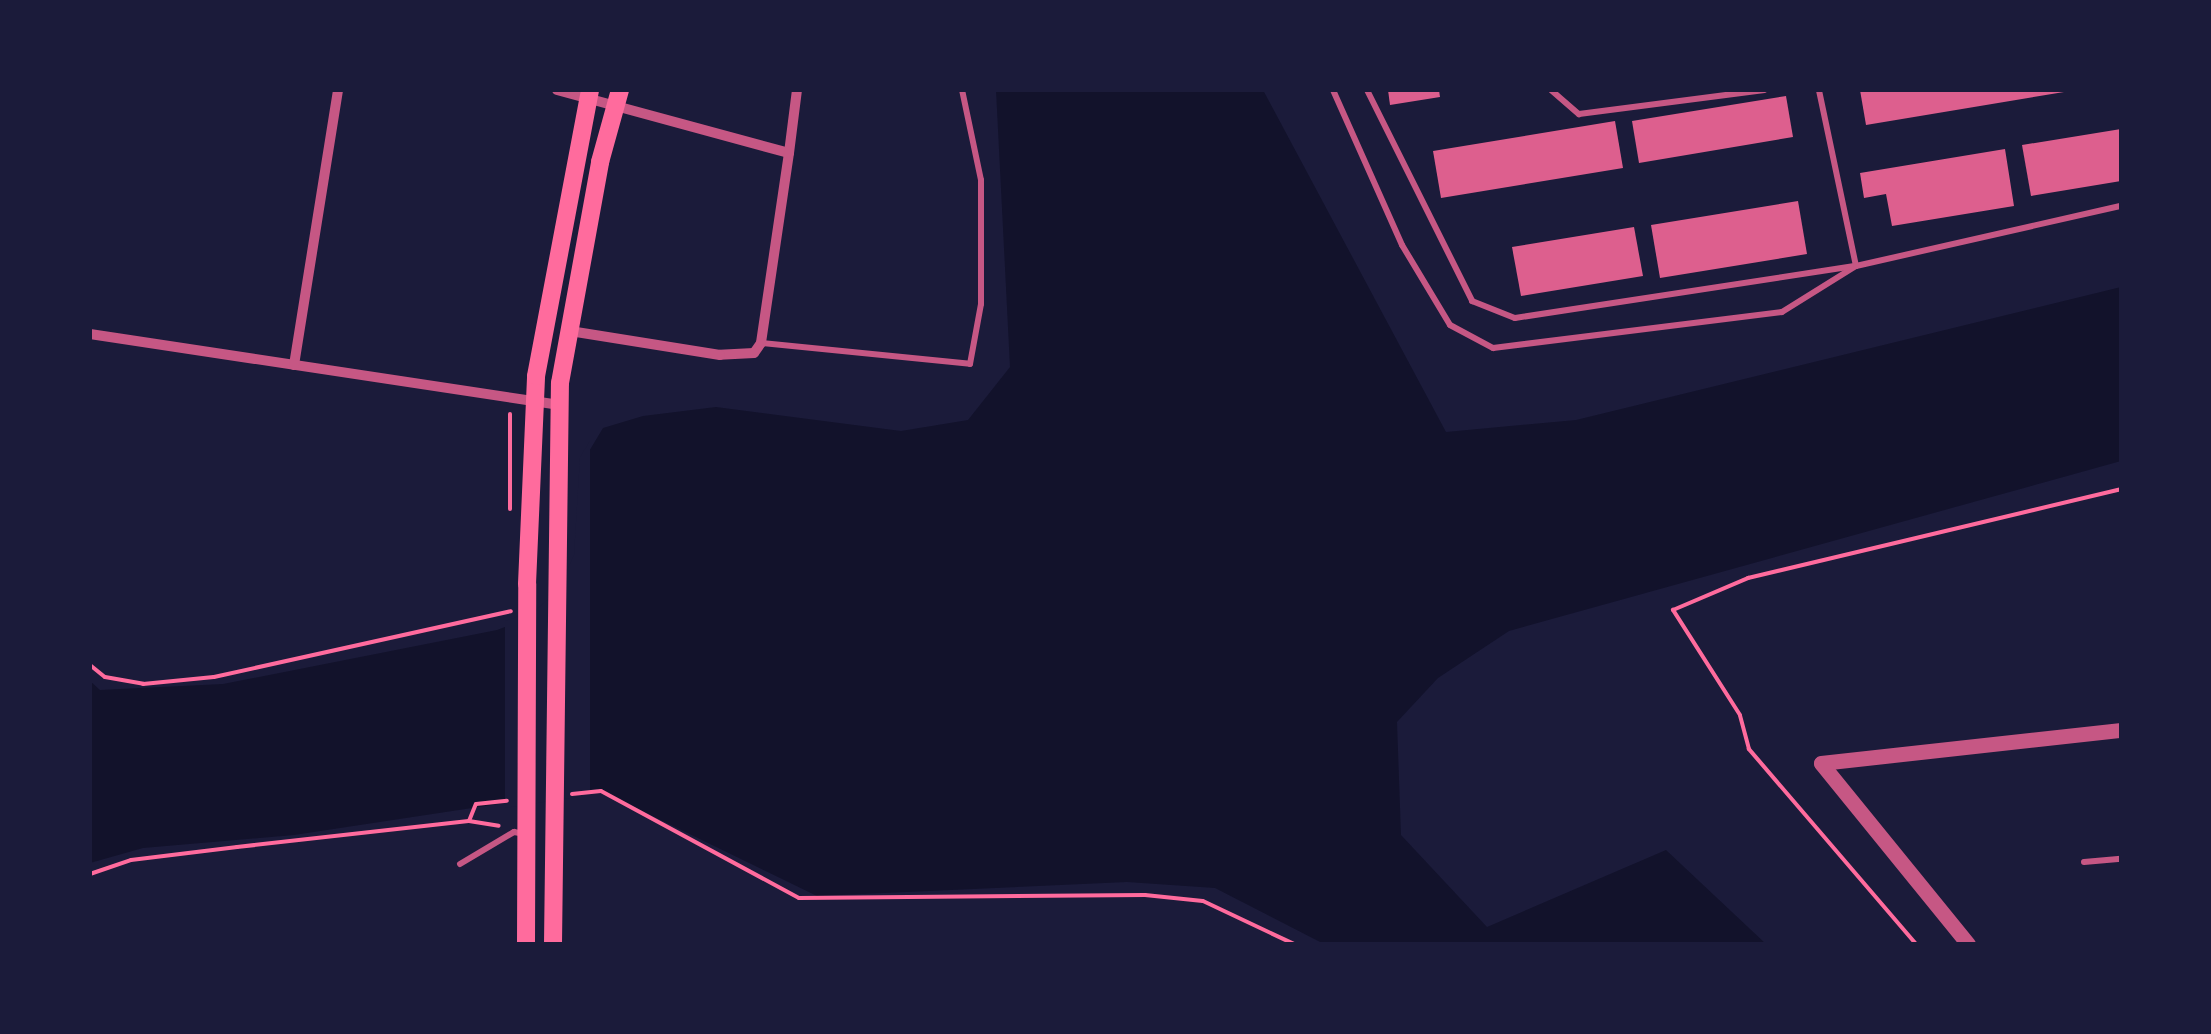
<!DOCTYPE html>
<style>
body{margin:0}
#map{position:relative;width:2211px;height:1034px;overflow:hidden;background:#1b1b3a;font-family:"Titillium Web",sans-serif}
div>[style]{position:absolute}
.water>*{inset:0;background:#12122b}
.pier>*{inset:0;background:#1b1b3a}
.building>*{inset:0;background:#dd5f8e}
.path>*{height:4px;margin:-2px;padding:0 2px;transform-origin:2px;border-radius:2px;background:#ff6b9d}
.service>*{height:6px;margin:-3px;padding:0 3px;transform-origin:3px;border-radius:3px;background:#c65784}
.minor>*{height:10px;margin:-5px;padding:0 5px;transform-origin:5px;border-radius:5px;background:#c65784}
.tertiary>*{height:15px;margin:-7.5px;padding:0 7.5px;transform-origin:7.5px;border-radius:7.5px;background:#c65784}
.secondary>*{height:18px;margin:-9px;padding:0 9px;transform-origin:9px;border-radius:9px;background:#ff6b9d}
span{translate:-50% -50%;white-space:nowrap;text-align:center;line-height:1.15;-webkit-text-stroke:9px #1b1b3a;paint-order:stroke}
.frame{position:absolute;inset:0;border:92px solid #1b1b3a;pointer-events:none}
</style>
<div id="map">
<div class="water">
<div style="clip-path:polygon(996px 90px,1263px 90px,1446px 432px,1576px 420px,2121px 287px,2121px 461px,1509px 631px,1438px 678px,1397px 722px,1401px 835px,1487px 927px,1666px 850px,1766px 944px,1324px 944px,1215px 888px,1127px 882px,817px 896px,597px 789px,294px 835px,143px 848px,90px 863px,90px 681px,100px 690px,223px 684px,497px 630px,539px 614px,579px 556px,585px 458px,603px 428px,643px 416px,716px 407px,901px 431px,968px 420px,1010px 367px)"></div>
</div>
<div class="pier">
<div style="clip-path:polygon(590px 441px,590px 795px,505px 808px,505px 621px,536px 610px,558px 590px,574px 555px,580px 457px)"></div>
</div>
<div class="building">
<div style="clip-path:polygon(1388px 90px,1439px 90px,1440px 97px,1390px 105px)"></div>
<div style="clip-path:polygon(1860px 90px,2064px 90px,2064px 92px,1866px 125px)"></div>
<div style="clip-path:polygon(1786px 96px,1793px 137px,1639px 163px,1632px 121px)"></div>
<div style="clip-path:polygon(1615px 121px,1623px 168px,1441px 198px,1433px 151px)"></div>
<div style="clip-path:polygon(2121px 129px,2121px 181px,2031px 196px,2022px 145px)"></div>
<div style="clip-path:polygon(2005px 149px,2014px 206px,1892px 226px,1886px 194px,1864px 198px,1860px 173px)"></div>
<div style="clip-path:polygon(1798px 201px,1807px 254px,1660px 278px,1651px 225px)"></div>
<div style="clip-path:polygon(1634px 227px,1643px 276px,1521px 296px,1512px 247px)"></div>
</div>
<div class="path">
<div style="left:510px;top:414px;width:95px;rotate:90deg"></div>
<div style="left:90px;top:665px;width:19px;rotate:39deg"></div>
<div style="left:105px;top:677px;width:39px;rotate:10deg"></div>
<div style="left:143px;top:684px;width:71px;rotate:-5.6deg"></div>
<div style="left:214px;top:677px;width:304px;rotate:-12.5deg"></div>
<div style="left:572px;top:794px;width:29px;rotate:-6deg"></div>
<div style="left:601px;top:791px;width:225px;rotate:28.4deg"></div>
<div style="left:799px;top:898px;width:346px;rotate:-0.5deg"></div>
<div style="left:1145px;top:895px;width:58px;rotate:5.9deg"></div>
<div style="left:1203px;top:901px;width:101px;rotate:25.3deg"></div>
<div style="left:469px;top:821px;width:18px;rotate:-68deg"></div>
<div style="left:476px;top:804px;width:31px;rotate:-6deg"></div>
<div style="left:90px;top:874px;width:43px;rotate:-18.9deg"></div>
<div style="left:131px;top:860px;width:107px;rotate:-7deg"></div>
<div style="left:237px;top:847px;width:233px;rotate:-6.4deg"></div>
<div style="left:469px;top:821px;width:30px;rotate:9deg"></div>
<div style="left:1916px;top:944px;width:257px;rotate:-130.6deg"></div>
<div style="left:1749px;top:749px;width:35px;rotate:-105deg"></div>
<div style="left:1740px;top:715px;width:125px;rotate:-122.5deg"></div>
<div style="left:1673px;top:610px;width:82px;rotate:-23.1deg"></div>
<div style="left:1748px;top:578px;width:383px;rotate:-13.4deg"></div>
</div>
<div class="service">
<div style="left:1333px;top:90px;width:170px;rotate:66deg"></div>
<div style="left:1402px;top:245px;width:93px;rotate:59deg"></div>
<div style="left:1450px;top:325px;width:49px;rotate:28.1deg"></div>
<div style="left:1493px;top:348px;width:291px;rotate:-7.1deg"></div>
<div style="left:1782px;top:312px;width:87px;rotate:-31.9deg"></div>
<div style="left:1856px;top:266px;width:180px;rotate:-101.9deg"></div>
<div style="left:1367px;top:90px;width:236px;rotate:63.5deg"></div>
<div style="left:1472px;top:301px;width:46px;rotate:21.6deg"></div>
<div style="left:1515px;top:318px;width:345px;rotate:-8.7deg"></div>
<div style="left:1856px;top:266px;width:272px;rotate:-12.8deg"></div>
<div style="left:1551px;top:90px;width:37px;rotate:41deg"></div>
<div style="left:1579px;top:114px;width:187px;rotate:-7.4deg"></div>
<div style="left:761px;top:343px;width:210px;rotate:5.7deg"></div>
<div style="left:970px;top:364px;width:61px;rotate:-79.6deg"></div>
<div style="left:981px;top:304px;width:124px;rotate:-90deg"></div>
<div style="left:981px;top:180px;width:92px;rotate:-101.9deg"></div>
<div style="left:2084px;top:862px;width:37px;rotate:-5deg"></div>
<div style="left:460px;top:864px;width:63px;rotate:-30.7deg"></div>
<div style="left:514px;top:832px;width:10px;rotate:11deg"></div>
</div>
<div class="minor">
<div style="left:557px;top:90px;width:240px;rotate:15.2deg"></div>
<div style="left:789px;top:153px;width:192px;rotate:98.4deg"></div>
<div style="left:761px;top:343px;width:12px;rotate:125deg"></div>
<div style="left:754px;top:353px;width:34px;rotate:177deg"></div>
<div style="left:720px;top:355px;width:152px;rotate:-170.9deg"></div>
<div style="left:789px;top:153px;width:64px;rotate:-82.8deg"></div>
<div style="left:90px;top:334px;width:475px;rotate:8.6deg"></div>
<div style="left:294px;top:365px;width:278px;rotate:-80.9deg"></div>
</div>
<div class="tertiary">
<div style="left:1968px;top:944px;width:233px;rotate:-129.1deg"></div>
<div style="left:1821px;top:763px;width:302px;rotate:-6.3deg"></div>
</div>
<div class="secondary">
<div style="left:526px;top:944px;width:360px;rotate:-89.8deg"></div>
<div style="left:527px;top:584px;width:208px;rotate:-87.5deg"></div>
<div style="left:536px;top:376px;width:291px;rotate:-79.3deg"></div>
<div style="left:553px;top:944px;width:561px;rotate:-89.29deg"></div>
<div style="left:560px;top:383px;width:225px;rotate:-79.7deg"></div>
<div style="left:600px;top:162px;width:75px;rotate:-74.5deg"></div>
</div>
<div class="frame"></div>
</div>
